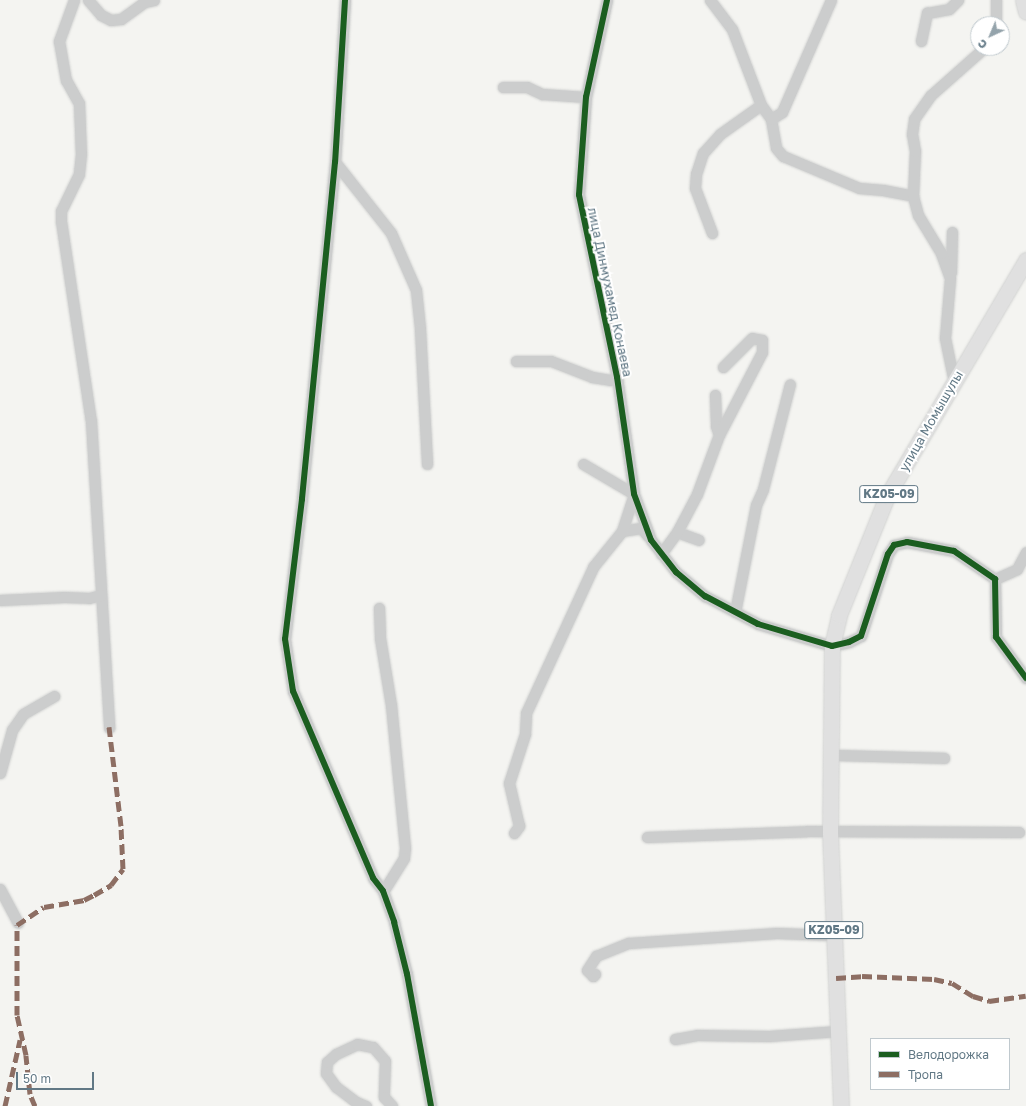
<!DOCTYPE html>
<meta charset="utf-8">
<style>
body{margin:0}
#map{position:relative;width:1026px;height:1106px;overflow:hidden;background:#f4f4f1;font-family:"Golos Text",sans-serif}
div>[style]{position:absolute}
.roads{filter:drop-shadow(0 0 1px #d1d2d1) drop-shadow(0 0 1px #d1d2d1)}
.minor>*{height:11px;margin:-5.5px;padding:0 5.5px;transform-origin:5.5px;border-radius:5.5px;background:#cccdcd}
.major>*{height:15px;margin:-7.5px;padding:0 7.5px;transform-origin:7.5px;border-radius:7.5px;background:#e0e0e0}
.quiet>*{height:5px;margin-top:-2.5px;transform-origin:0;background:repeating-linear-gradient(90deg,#8d6e63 0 10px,transparent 0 15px)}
.cycleway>*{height:6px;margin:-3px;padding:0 3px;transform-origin:3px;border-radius:3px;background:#1b5e20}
span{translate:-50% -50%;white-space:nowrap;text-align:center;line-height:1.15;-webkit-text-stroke:4px #fff;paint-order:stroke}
.shield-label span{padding:1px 3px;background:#fff;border:1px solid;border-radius:3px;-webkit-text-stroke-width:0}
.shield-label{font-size:12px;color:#617885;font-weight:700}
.street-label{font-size:13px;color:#617885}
.legend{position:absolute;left:870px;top:1038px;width:140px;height:52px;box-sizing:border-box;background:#fff;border:1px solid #c0c9ce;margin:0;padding:5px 7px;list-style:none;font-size:12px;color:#617885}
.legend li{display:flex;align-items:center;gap:8px;height:20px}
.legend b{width:20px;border:1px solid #c0c9ce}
.north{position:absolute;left:970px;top:16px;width:40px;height:40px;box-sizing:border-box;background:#fff;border:1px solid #c0c9ce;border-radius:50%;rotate:224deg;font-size:11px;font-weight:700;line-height:16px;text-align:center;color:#617885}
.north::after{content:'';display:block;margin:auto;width:14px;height:18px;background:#94a3ab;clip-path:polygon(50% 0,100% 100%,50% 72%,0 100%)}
.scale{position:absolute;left:16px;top:1072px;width:78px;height:18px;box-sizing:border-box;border:2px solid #617885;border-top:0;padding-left:5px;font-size:12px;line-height:14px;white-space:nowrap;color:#617885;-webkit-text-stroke:3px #fff;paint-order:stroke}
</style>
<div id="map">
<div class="roads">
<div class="minor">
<div style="left:74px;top:0;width:44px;rotate:110.1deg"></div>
<div style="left:59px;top:41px;width:40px;rotate:80deg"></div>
<div style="left:66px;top:80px;width:26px;rotate:61deg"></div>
<div style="left:79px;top:103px;width:51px;rotate:87.8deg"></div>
<div style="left:81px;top:154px;width:20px;rotate:96deg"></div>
<div style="left:79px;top:174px;width:41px;rotate:115.9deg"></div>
<div style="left:61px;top:211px;width:10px;rotate:90deg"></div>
<div style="left:61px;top:221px;width:202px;rotate:81.5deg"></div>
<div style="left:91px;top:421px;width:307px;rotate:86.6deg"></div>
<div style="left:88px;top:0;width:20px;rotate:49deg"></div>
<div style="left:101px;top:15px;width:11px;rotate:27deg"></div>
<div style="left:111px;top:20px;width:10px;rotate:-6deg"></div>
<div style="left:121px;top:19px;width:29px;rotate:-36deg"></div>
<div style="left:144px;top:2px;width:10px;rotate:-11deg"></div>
<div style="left:345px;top:0;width:162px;rotate:93.5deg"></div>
<div style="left:335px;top:162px;width:339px;rotate:95.6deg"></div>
<div style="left:302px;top:499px;width:141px;rotate:96.9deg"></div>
<div style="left:285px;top:639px;width:53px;rotate:81.3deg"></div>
<div style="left:293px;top:691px;width:203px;rotate:66.8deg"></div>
<div style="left:373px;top:878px;width:16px;rotate:52deg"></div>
<div style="left:383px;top:891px;width:33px;rotate:70deg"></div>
<div style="left:394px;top:922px;width:54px;rotate:76deg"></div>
<div style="left:407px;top:974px;width:134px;rotate:79.7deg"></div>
<div style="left:607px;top:0;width:99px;rotate:102.2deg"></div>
<div style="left:586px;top:97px;width:98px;rotate:94.1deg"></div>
<div style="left:579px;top:195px;width:186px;rotate:78.2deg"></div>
<div style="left:617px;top:377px;width:118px;rotate:81.7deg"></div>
<div style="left:634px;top:494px;width:49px;rotate:69.7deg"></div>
<div style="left:651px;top:540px;width:41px;rotate:52deg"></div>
<div style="left:676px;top:572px;width:38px;rotate:40deg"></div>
<div style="left:705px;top:596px;width:60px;rotate:27.8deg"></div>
<div style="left:758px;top:624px;width:77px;rotate:16.6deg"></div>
<div style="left:832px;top:646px;width:17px;rotate:-13deg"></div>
<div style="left:849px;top:642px;width:13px;rotate:-27deg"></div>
<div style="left:861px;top:636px;width:86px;rotate:-71.8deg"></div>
<div style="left:888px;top:554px;width:11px;rotate:-56deg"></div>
<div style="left:894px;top:545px;width:13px;rotate:-13deg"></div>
<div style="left:907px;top:542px;width:48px;rotate:10.8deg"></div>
<div style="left:954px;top:551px;width:50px;rotate:34.3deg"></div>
<div style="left:995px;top:579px;width:58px;rotate:89deg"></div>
<div style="left:996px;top:637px;width:51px;rotate:53.8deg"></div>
<div style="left:710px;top:0;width:36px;rotate:53deg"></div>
<div style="left:732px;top:29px;width:81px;rotate:69.1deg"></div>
<div style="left:761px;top:105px;width:17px;rotate:54deg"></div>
<div style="left:771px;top:119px;width:29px;rotate:80deg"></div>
<div style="left:776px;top:148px;width:11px;rotate:49deg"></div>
<div style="left:783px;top:156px;width:82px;rotate:22.8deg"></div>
<div style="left:859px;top:188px;width:24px;rotate:5deg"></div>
<div style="left:883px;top:190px;width:31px;rotate:11deg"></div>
<div style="left:996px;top:24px;width:24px;rotate:-90deg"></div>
<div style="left:921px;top:41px;width:29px;rotate:-78deg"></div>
<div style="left:927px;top:13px;width:22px;rotate:-10deg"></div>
<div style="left:949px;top:9px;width:13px;rotate:-45deg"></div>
<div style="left:503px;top:87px;width:24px"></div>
<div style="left:527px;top:87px;width:17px;rotate:25deg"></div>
<div style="left:542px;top:94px;width:44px;rotate:3.9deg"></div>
<div style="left:771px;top:119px;width:13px;rotate:-32deg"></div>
<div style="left:782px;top:112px;width:122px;rotate:-66.4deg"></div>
<div style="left:335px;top:162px;width:90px;rotate:51.7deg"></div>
<div style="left:391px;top:233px;width:62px;rotate:66.3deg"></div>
<div style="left:416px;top:290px;width:39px;rotate:84deg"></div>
<div style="left:420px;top:329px;width:135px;rotate:87deg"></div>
<div style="left:712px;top:233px;width:48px;rotate:-110.7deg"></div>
<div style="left:695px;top:188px;width:14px;rotate:-86deg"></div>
<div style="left:696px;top:174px;width:22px;rotate:-72deg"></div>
<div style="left:703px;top:153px;width:25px;rotate:-48deg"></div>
<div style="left:720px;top:134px;width:50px;rotate:-35.3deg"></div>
<div style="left:951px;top:272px;width:40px;rotate:-88.6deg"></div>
<div style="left:516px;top:361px;width:35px"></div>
<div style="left:551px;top:361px;width:44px;rotate:21.3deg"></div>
<div style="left:592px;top:377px;width:18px;rotate:9deg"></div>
<div style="left:610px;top:380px;width:8px;rotate:-23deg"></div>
<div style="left:954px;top:382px;width:45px;rotate:-101.6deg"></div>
<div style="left:945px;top:338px;width:60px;rotate:-85.2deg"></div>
<div style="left:950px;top:278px;width:27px;rotate:-110deg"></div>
<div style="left:941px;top:253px;width:44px;rotate:-121.2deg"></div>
<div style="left:918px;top:215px;width:20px;rotate:-105deg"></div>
<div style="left:913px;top:196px;width:45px;rotate:-87.5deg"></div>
<div style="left:915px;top:151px;width:17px;rotate:-100deg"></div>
<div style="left:912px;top:134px;width:15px;rotate:-82deg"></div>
<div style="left:914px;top:119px;width:29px;rotate:-55deg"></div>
<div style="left:931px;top:95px;width:71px;rotate:-41.6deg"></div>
<div style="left:715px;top:395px;width:31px;rotate:88deg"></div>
<div style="left:716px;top:426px;width:9px;rotate:72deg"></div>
<div style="left:622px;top:531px;width:19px;rotate:-9deg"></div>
<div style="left:641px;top:528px;width:11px;rotate:49deg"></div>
<div style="left:677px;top:532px;width:23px;rotate:20deg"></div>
<div style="left:661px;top:554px;width:27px;rotate:-54deg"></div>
<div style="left:677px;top:532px;width:43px;rotate:-62.2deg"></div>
<div style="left:697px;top:494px;width:63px;rotate:-69.6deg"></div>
<div style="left:719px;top:435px;width:93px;rotate:-62.6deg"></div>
<div style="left:762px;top:352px;width:12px;rotate:-90deg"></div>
<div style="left:762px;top:340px;width:10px;rotate:-169deg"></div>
<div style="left:752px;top:338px;width:41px;rotate:135deg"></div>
<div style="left:995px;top:579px;width:24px;rotate:-24deg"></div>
<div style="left:1017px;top:569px;width:19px;rotate:-62deg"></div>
<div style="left:0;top:600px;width:64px;rotate:-2.7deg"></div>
<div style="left:64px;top:597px;width:25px;rotate:2deg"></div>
<div style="left:89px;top:598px;width:12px;rotate:-14deg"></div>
<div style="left:379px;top:608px;width:30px;rotate:88deg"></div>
<div style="left:380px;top:638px;width:68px;rotate:80.7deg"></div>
<div style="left:391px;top:705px;width:144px;rotate:84.4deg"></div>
<div style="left:405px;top:848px;width:10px;rotate:96deg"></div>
<div style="left:404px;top:858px;width:39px;rotate:122deg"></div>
<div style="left:735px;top:612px;width:109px;rotate:-78.9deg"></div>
<div style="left:756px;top:505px;width:17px;rotate:-66deg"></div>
<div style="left:763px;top:489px;width:108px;rotate:-75.6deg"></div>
<div style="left:831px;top:755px;width:113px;rotate:1.5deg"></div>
<div style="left:0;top:773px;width:45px;rotate:-74.4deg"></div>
<div style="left:12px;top:730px;width:19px;rotate:-55deg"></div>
<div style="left:23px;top:714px;width:36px;rotate:-30deg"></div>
<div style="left:514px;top:833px;width:9px;rotate:-54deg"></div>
<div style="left:519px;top:826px;width:44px;rotate:-103.1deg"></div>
<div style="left:509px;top:783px;width:52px;rotate:-71.9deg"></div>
<div style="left:525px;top:734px;width:21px;rotate:-87deg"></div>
<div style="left:526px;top:713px;width:161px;rotate:-65.3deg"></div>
<div style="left:593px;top:567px;width:46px;rotate:-51.1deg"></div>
<div style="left:622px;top:531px;width:39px;rotate:-72deg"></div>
<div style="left:634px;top:494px;width:59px;rotate:-149.5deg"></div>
<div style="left:647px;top:837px;width:160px;rotate:-2.1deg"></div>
<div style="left:807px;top:831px;width:212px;rotate:0.3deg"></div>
<div style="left:0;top:889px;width:38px;rotate:62deg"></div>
<div style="left:595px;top:974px;width:3px;rotate:135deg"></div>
<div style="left:593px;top:976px;width:8px;rotate:-135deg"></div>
<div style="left:587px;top:970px;width:17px;rotate:-57deg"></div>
<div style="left:596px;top:956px;width:35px;rotate:-22deg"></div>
<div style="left:629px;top:943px;width:148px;rotate:-3.9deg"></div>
<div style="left:777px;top:933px;width:57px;rotate:2deg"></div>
<div style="left:675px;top:1039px;width:22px;rotate:-10deg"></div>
<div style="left:697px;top:1035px;width:72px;rotate:0.8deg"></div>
<div style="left:769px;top:1036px;width:69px;rotate:-4.1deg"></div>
<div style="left:366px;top:1106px;width:11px;rotate:-158deg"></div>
<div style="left:356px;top:1102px;width:25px;rotate:-143deg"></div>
<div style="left:336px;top:1087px;width:17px;rotate:-126deg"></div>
<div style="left:326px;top:1073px;width:11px;rotate:-85deg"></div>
<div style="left:327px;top:1062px;width:12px;rotate:-42deg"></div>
<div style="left:336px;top:1054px;width:23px;rotate:-25deg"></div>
<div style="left:357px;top:1044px;width:16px;rotate:11deg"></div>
<div style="left:373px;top:1047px;width:18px;rotate:49deg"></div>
<div style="left:385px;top:1061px;width:36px;rotate:92deg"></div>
<div style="left:384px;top:1097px;width:12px;rotate:48deg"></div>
</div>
<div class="major">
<div style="left:1023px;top:0;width:12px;rotate:76deg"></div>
<div style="left:841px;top:1106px;width:274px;rotate:-92.3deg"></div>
<div style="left:830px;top:832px;width:186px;rotate:-89.4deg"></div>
<div style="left:832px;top:646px;width:32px;rotate:-77deg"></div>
<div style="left:839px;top:615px;width:128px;rotate:-68deg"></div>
<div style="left:887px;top:496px;width:274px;rotate:-59.5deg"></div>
</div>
</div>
<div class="quiet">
<div style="left:836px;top:978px;width:26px;rotate:-4deg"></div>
<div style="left:862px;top:976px;width:72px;rotate:2.4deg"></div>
<div style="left:934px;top:979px;width:18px;rotate:13deg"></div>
<div style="left:952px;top:983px;width:25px;rotate:32deg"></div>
<div style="left:973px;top:996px;width:17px;rotate:17deg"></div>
<div style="left:989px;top:1001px;width:37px;rotate:-8deg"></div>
<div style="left:5px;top:1106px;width:68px;rotate:-77.2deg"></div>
<div style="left:35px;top:1106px;width:13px;rotate:-113deg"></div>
<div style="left:30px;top:1094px;width:39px;rotate:-96deg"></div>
<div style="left:26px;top:1055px;width:41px;rotate:-102.7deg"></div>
<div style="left:17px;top:1015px;width:90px;rotate:-90deg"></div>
<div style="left:17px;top:925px;width:32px;rotate:-34deg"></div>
<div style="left:44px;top:907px;width:41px;rotate:-9.9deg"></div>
<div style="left:84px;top:900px;width:11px;rotate:-27deg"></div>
<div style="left:94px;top:895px;width:20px;rotate:-30deg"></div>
<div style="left:111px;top:885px;width:20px;rotate:-53deg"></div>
<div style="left:123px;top:869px;width:43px;rotate:-92.7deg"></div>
<div style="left:121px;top:826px;width:100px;rotate:-96.9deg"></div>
</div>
<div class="cycleway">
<div style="left:345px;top:0;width:162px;rotate:93.5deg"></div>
<div style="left:335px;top:162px;width:339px;rotate:95.6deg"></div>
<div style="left:302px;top:499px;width:141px;rotate:96.9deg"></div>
<div style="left:285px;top:639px;width:53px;rotate:81.3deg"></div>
<div style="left:293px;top:691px;width:203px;rotate:66.8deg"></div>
<div style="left:373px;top:878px;width:16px;rotate:52deg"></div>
<div style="left:383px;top:891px;width:33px;rotate:70deg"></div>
<div style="left:394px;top:922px;width:54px;rotate:76deg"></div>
<div style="left:407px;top:974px;width:134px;rotate:79.7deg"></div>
<div style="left:607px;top:0;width:99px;rotate:102.2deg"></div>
<div style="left:586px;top:97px;width:98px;rotate:94.1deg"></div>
<div style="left:579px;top:195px;width:186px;rotate:78.2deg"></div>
<div style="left:617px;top:377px;width:118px;rotate:81.7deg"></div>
<div style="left:634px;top:494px;width:49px;rotate:69.7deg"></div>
<div style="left:651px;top:540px;width:41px;rotate:52deg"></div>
<div style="left:676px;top:572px;width:38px;rotate:40deg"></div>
<div style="left:705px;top:596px;width:60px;rotate:27.8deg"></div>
<div style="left:758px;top:624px;width:77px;rotate:16.6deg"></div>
<div style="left:832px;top:646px;width:17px;rotate:-13deg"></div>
<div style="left:849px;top:642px;width:13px;rotate:-27deg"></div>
<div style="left:861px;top:636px;width:86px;rotate:-71.8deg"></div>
<div style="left:888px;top:554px;width:11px;rotate:-56deg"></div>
<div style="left:894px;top:545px;width:13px;rotate:-13deg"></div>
<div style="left:907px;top:542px;width:48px;rotate:10.8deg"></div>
<div style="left:954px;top:551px;width:50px;rotate:34.3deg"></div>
<div style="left:995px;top:579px;width:58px;rotate:89deg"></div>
<div style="left:996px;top:637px;width:51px;rotate:53.8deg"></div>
</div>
<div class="shield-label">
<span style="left:889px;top:494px">KZ05-09</span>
<span style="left:834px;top:930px">KZ05-09</span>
</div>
<div class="street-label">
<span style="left:610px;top:292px;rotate:78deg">лица Динмухамед Конаева</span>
<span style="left:931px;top:421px;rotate:-60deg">улица Момышулы</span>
</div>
<ul class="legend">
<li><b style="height:5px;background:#1b5e20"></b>Велодорожка</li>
<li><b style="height:5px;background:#8d6e63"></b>Тропа</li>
</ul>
<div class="north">С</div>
<div class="scale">50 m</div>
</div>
